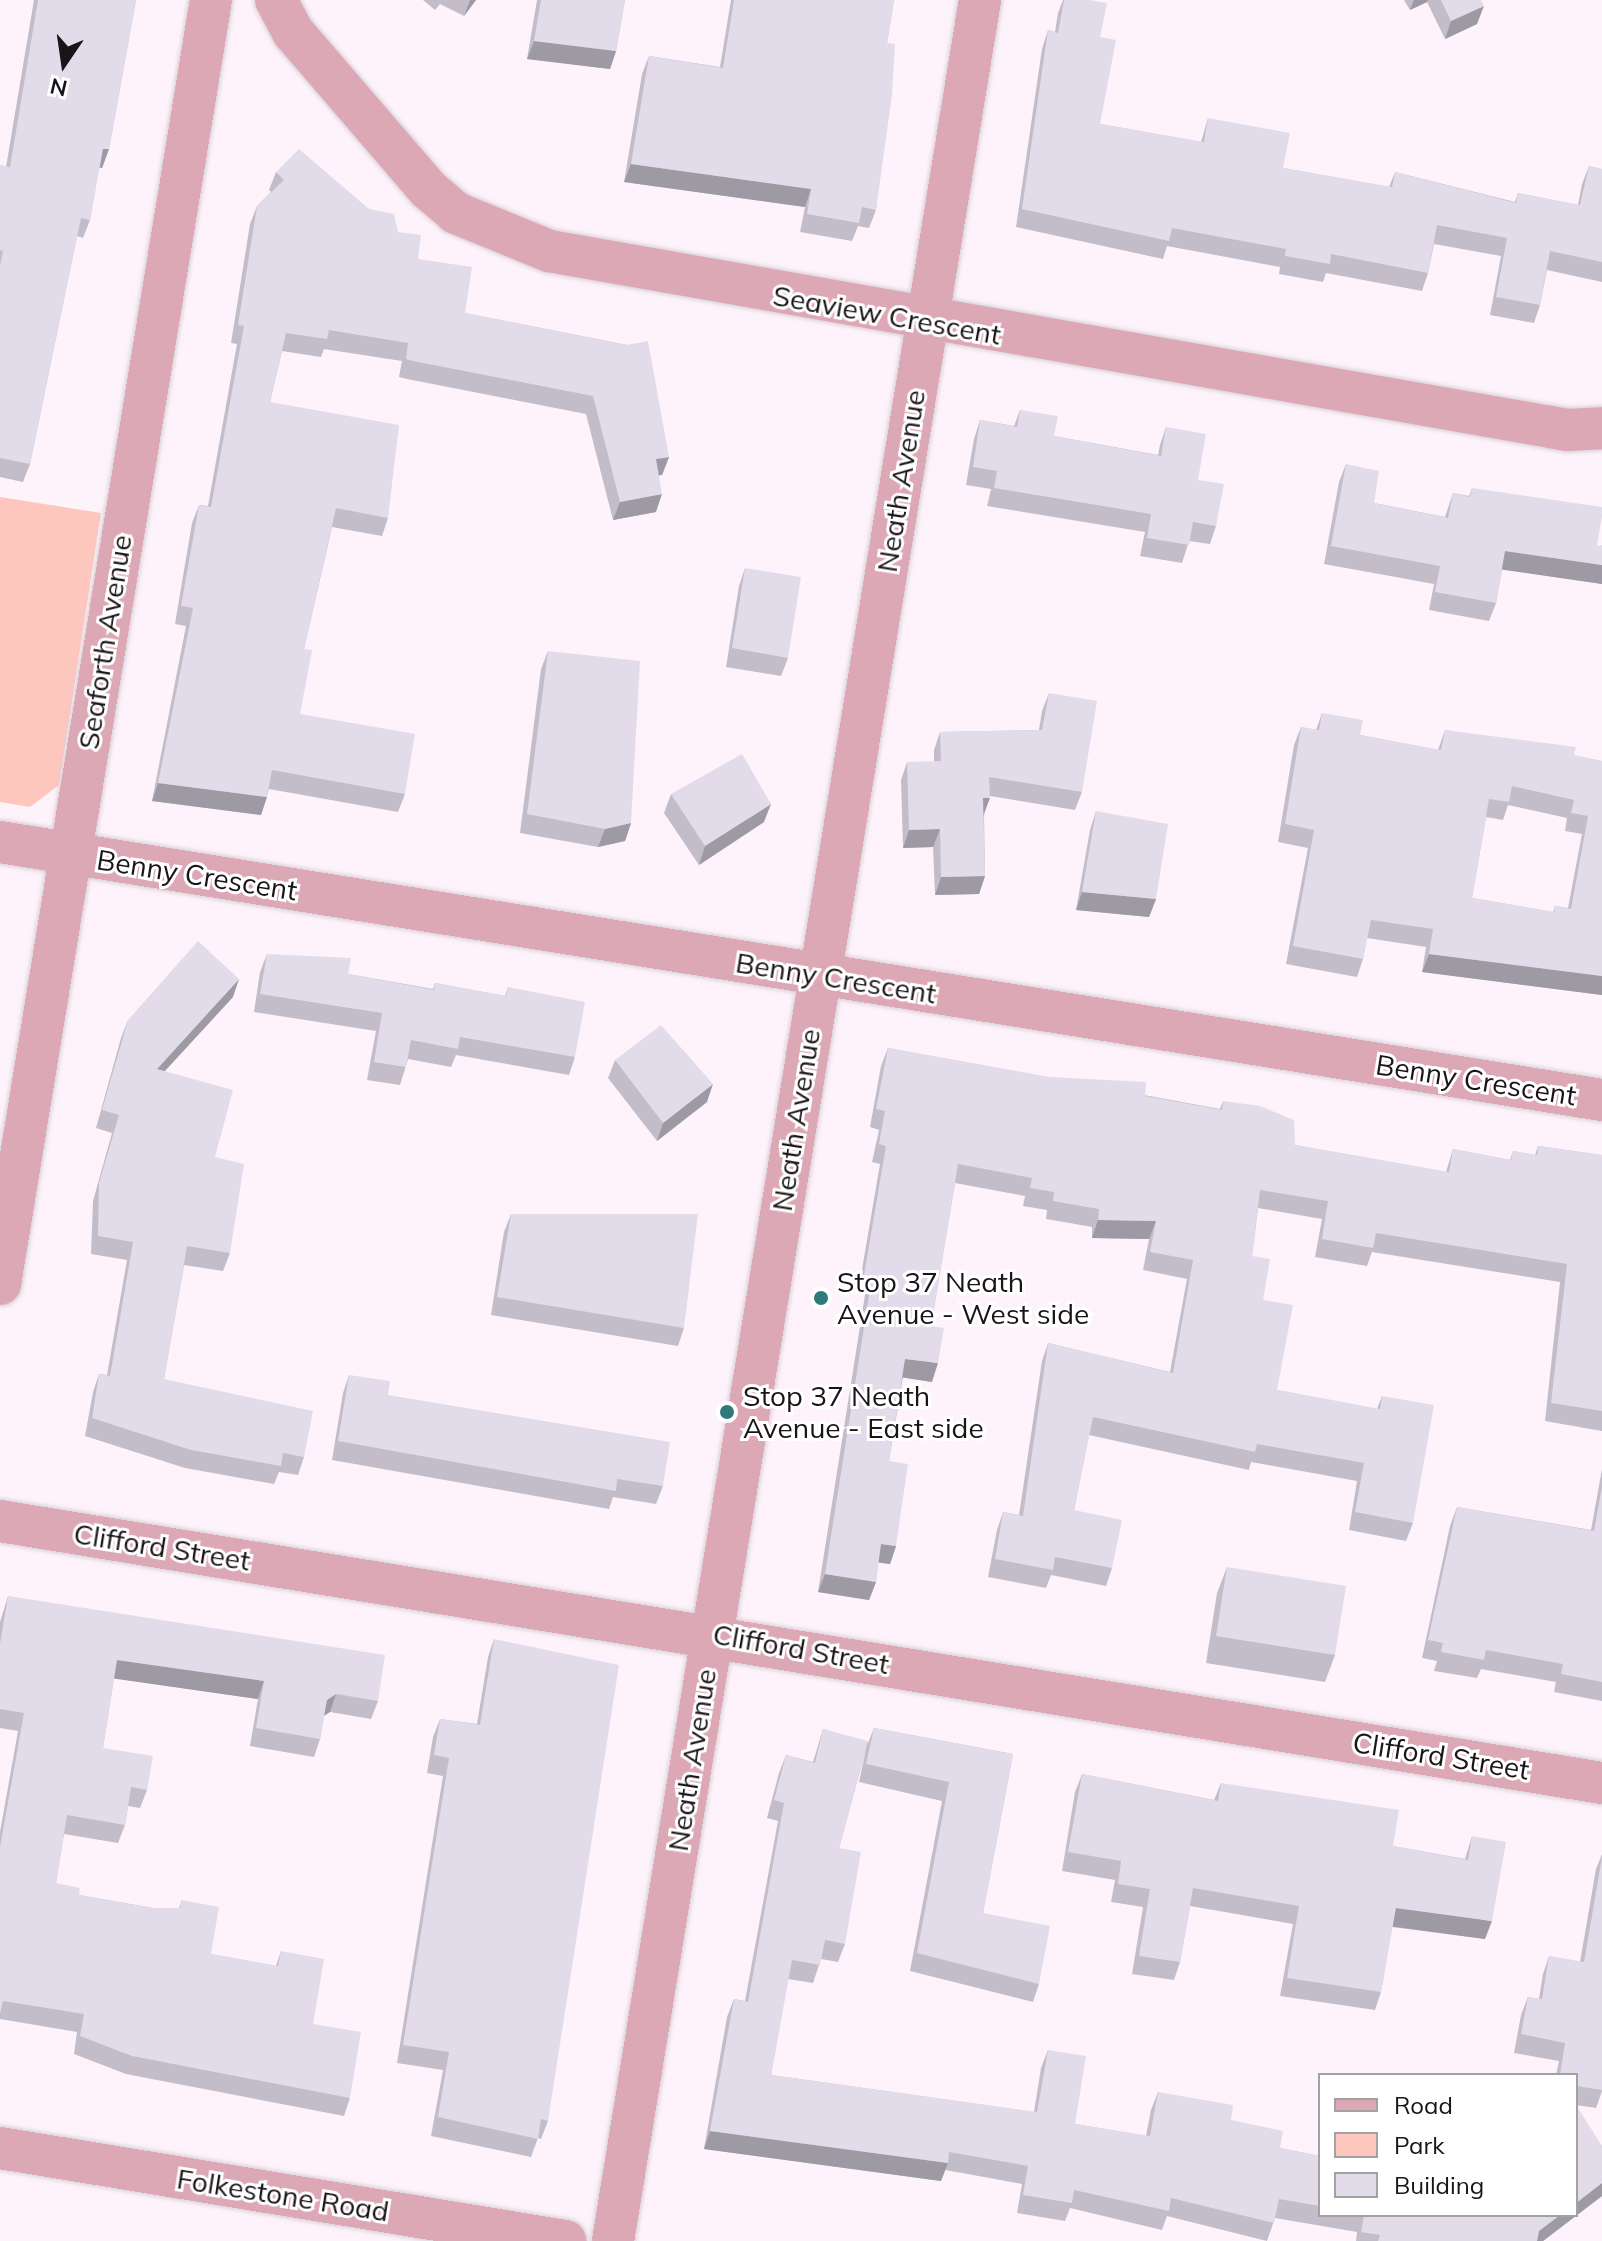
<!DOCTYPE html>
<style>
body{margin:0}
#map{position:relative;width:1602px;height:2241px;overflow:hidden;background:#fef3fb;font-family:Mulish,sans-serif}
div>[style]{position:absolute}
.green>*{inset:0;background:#fdc7be}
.roads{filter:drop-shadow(0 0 2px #d9cfd7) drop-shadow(0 0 2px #d9cfd7)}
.minor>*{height:42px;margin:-21px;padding:0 21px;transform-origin:21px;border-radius:21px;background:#dca8b5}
.wall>*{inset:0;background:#c2bdc9}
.shaded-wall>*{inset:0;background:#9e9aa4}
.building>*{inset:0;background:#e2dcea}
.dots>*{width:22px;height:22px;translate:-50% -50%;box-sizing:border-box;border:4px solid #fff;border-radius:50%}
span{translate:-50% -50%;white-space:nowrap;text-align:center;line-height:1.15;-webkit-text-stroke:6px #fff;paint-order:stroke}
.street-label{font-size:28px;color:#191418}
.poi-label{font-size:28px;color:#191418}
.left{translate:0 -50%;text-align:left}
.legend{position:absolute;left:1318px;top:2073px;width:260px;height:144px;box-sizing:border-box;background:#fff;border:2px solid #a3a1a3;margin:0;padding:10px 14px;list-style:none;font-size:24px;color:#191418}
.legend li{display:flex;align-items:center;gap:16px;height:40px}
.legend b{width:40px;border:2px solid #a3a1a3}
.north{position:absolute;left:24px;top:24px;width:80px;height:80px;-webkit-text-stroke:6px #fff;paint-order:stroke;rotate:193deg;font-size:22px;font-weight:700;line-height:32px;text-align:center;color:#191418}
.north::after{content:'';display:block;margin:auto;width:28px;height:36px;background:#191418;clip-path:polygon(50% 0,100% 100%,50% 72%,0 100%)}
</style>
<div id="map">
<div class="green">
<div style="clip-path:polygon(0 497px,101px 513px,59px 785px,30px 807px,0 802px)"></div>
</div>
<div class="roads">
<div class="minor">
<div style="left:276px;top:0;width:36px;rotate:62deg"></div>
<div style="left:293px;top:32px;width:208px;rotate:49.3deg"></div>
<div style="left:429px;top:190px;width:35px;rotate:40deg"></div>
<div style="left:456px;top:213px;width:100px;rotate:22.2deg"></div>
<div style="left:549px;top:251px;width:1034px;rotate:9.97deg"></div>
<div style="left:1567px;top:430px;width:35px;rotate:-3deg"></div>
<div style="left:0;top:842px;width:1623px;rotate:9.15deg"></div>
<div style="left:0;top:1284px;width:1301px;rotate:-80.67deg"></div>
<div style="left:0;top:1521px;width:1623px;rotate:9.29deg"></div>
<div style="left:0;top:2148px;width:573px;rotate:9.35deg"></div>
<div style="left:613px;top:2241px;width:2271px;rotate:-80.7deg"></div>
</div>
</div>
<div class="wall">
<div style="clip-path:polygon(34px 0,136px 0,109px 149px,102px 168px,99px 167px,90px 220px,83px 238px,77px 236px,30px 464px,23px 482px,0 477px,0 165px,6px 167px)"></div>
<div style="clip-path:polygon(423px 0,476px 0,464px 16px,440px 4px,435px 10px)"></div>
<div style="clip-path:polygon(537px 0,625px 0,616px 51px,610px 69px,527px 59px)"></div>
<div style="clip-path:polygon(731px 0,894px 0,887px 43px,876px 210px,869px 228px,858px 226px,852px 241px,800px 232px,805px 207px,624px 182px,642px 74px,649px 56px,720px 67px)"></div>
<div style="clip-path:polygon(1063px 0,1089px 0,1100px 37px,1100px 124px,1201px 142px,1208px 118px,1283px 168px,1389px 187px,1395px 172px,1515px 202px,1518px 193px,1578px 205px,1582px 184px,1589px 166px,1602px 169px,1602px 282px,1547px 270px,1540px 305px,1534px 323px,1490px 315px,1501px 256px,1434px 244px,1428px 273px,1422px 291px,1326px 273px,1323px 282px,1279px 274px,1280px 267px,1167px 246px,1163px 259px,1016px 227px,1042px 49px,1048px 30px,1055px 32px,1058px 13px)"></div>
<div style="clip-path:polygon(1404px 0,1481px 0,1477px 24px,1445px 39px,1427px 2px,1410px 10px)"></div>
<div style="clip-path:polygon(276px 172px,369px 209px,398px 232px,418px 259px,465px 313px,627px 345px,669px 457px,662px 475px,659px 475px,656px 512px,613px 520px,586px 414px,407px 379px,399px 377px,402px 361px,324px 349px,321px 357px,282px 351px,270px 402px,388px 518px,382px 536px,332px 527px,304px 649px,300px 714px,405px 794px,398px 812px,269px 789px,261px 815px,152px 801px,186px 626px,175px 624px,192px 523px,199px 505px,208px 506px,237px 344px,231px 343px,250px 224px,257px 206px,271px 192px,269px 190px)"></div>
<div style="clip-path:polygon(1020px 410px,1054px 436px,1158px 455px,1160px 445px,1166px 427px,1198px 480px,1216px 526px,1210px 544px,1189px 541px,1182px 563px,1140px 556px,1145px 532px,987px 506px,991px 489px,966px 485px,974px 439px,980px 420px,1014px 426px)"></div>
<div style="clip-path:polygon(1346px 464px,1374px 503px,1445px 517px,1453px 493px,1469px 496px,1472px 488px,1597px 546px,1602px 584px,1502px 569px,1496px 603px,1489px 621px,1429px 610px,1434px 584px,1324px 564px,1339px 482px)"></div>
<div style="clip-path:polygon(745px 568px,788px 658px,781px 676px,726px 667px,739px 586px)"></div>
<div style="clip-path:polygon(548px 651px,631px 823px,625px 841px,598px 847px,520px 833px,541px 669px)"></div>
<div style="clip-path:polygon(1049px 693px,1082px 792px,1075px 810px,990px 796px,984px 815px,985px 876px,979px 894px,935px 895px,933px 847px,903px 848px,901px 780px,907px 762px,934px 762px,934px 750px,940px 732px,1039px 730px,1042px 711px)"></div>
<div style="clip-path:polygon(evenodd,1322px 713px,1360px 735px,1438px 750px,1445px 730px,1602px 761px,1602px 995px,1422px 972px,1426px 947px,1367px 938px,1363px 959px,1357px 977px,1286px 964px,1308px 848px,1278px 842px,1294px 745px,1301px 727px,1316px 730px,1322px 713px,1508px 805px,1567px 818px,1565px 831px,1582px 834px,1568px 908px,1555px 906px,1553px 912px,1472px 898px,1486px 817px,1503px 820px,1508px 805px)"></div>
<div style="clip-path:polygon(671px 794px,764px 822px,699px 865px,664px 813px)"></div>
<div style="clip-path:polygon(1096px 811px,1156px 899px,1149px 917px,1076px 910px,1090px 830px)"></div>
<div style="clip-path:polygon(267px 954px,348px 974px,433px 989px,435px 983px,505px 996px,508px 987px,575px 1057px,569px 1075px,456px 1055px,451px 1067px,408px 1059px,400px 1085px,367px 1080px,376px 1031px,254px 1012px,260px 972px)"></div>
<div style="clip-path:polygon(233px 997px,165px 1071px,215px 1157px,230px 1253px,223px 1271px,184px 1265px,164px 1379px,304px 1457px,298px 1475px,279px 1472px,274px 1484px,185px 1468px,85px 1436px,93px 1392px,99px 1374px,107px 1375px,127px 1260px,91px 1254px,93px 1201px,112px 1133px,96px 1128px,121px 1038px,128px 1020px)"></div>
<div style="clip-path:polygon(888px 1048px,1220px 1109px,1223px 1101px,1295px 1145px,1446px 1172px,1453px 1149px,1510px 1160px,1513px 1151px,1535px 1155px,1538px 1146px,1602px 1155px,1602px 1431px,1545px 1421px,1560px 1282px,1372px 1252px,1367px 1266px,1315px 1257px,1322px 1219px,1258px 1208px,1252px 1256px,1263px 1300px,1277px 1390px,1377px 1409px,1382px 1396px,1413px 1523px,1406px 1541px,1349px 1530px,1357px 1481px,1251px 1462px,1249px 1470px,1089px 1435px,1074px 1510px,1112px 1568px,1106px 1586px,1051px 1575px,1046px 1588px,988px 1577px,997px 1530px,1003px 1512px,1019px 1515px,1042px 1361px,1048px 1343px,1170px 1372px,1187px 1279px,1143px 1270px,1149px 1239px,1092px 1238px,1092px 1227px,1046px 1219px,1047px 1210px,1023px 1206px,1025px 1196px,955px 1183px,931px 1326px,932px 1382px,903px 1377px,889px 1461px,896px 1546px,890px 1564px,878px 1562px,876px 1582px,869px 1600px,818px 1592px,865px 1295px,858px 1293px,880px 1164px,872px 1162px,879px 1130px,870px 1127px,881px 1066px)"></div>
<div style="clip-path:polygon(615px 1060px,707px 1102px,657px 1141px,608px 1078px)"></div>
<div style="clip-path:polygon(511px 1214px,684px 1328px,678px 1346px,491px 1315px,504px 1232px)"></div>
<div style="clip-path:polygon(349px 1375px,388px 1395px,663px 1486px,656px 1504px,613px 1497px,609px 1509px,332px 1460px,343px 1393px)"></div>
<div style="clip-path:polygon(1602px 1469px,1602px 1701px,1554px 1692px,1556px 1682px,1481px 1669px,1477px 1678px,1434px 1671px,1437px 1661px,1422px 1658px,1450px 1526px,1457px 1507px,1591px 1530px)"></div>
<div style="clip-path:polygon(1227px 1567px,1335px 1655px,1325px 1682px,1206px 1663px,1217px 1593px)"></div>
<div style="clip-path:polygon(8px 1596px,378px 1701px,371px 1719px,330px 1712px,324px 1716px,320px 1739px,314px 1757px,250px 1746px,258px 1699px,114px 1678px,103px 1748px,147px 1790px,140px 1808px,128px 1806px,125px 1825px,118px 1843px,64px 1834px,56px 1883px,79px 1895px,153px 1908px,179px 1908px,182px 1900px,211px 1954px,276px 1966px,281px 1951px,313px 2024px,350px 2098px,344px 2116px,126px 2074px,74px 2054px,77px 2032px,0 2019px,0 1832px,18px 1731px,0 1728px,0 1622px)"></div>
<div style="clip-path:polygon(494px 1639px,548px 2121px,541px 2139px,538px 2138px,531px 2157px,431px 2136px,443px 2070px,397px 2063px,443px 1776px,427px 1773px,433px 1737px,440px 1719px,477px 1724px,488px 1657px)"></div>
<div style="clip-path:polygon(874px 1728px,1013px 1754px,983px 1913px,1039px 1984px,1033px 2002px,910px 1971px,942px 1801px,859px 1782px,866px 1749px,839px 1848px,845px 1944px,838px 1962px,821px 1959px,813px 1983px,788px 1979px,771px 2075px,1034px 2112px,1041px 2068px,1048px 2050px,1075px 2124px,1146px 2136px,1151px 2110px,1158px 2092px,1231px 2120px,1280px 2148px,1320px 2156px,1320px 2215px,1576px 2215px,1602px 2146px,1602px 2196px,1543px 2241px,1356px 2241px,1357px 2232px,1275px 2218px,1267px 2241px,1167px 2216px,1162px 2230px,1070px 2208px,1065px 2221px,1017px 2213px,1022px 2184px,945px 2170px,941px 2181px,704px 2149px,727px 2017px,734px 1999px,745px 2001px,778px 1821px,767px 1818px,779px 1773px,786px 1755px,813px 1762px,823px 1729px,868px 1743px)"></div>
<div style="clip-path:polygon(1082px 1774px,1214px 1800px,1221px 1783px,1393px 1846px,1465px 1859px,1472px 1836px,1485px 1939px,1392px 1927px,1381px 1992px,1375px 2010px,1280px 1996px,1293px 1924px,1190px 1906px,1180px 1962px,1174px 1980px,1132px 1974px,1143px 1907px,1111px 1902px,1115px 1880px,1062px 1871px,1075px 1792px)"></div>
<div style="clip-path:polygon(1602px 1854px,1602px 2091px,1596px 2108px,1576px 2105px,1576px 2075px,1556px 2075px,1559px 2061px,1514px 2053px,1521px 2015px,1528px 1997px,1539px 1999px,1543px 1974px,1549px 1956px,1580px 1962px,1596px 1869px)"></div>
</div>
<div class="shaded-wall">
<div style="clip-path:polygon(470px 0,476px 0,464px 16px)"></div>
<div style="clip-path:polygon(1414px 0,1428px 0,1427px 2px,1410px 10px)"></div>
<div style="clip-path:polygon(1484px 6px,1477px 24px,1445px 39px,1451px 21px)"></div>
<div style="clip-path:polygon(534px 41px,616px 51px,610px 69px,527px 59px)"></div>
<div style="clip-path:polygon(103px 149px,109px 149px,102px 168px,96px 167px)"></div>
<div style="clip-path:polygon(631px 164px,811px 189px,805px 207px,624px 182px)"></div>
<div style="clip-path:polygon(669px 457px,662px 475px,650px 477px,656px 459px)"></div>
<div style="clip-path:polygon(662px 494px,656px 512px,613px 520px,620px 502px)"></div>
<div style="clip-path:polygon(1505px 551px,1602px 565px,1602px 584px,1498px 569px)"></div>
<div style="clip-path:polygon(158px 783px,267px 797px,261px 815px,152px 801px)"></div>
<div style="clip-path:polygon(983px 798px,990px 798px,983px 816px)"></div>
<div style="clip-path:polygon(771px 804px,764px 822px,699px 865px,705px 846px)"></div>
<div style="clip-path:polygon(631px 823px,625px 841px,598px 847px,605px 829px)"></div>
<div style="clip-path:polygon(940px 829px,933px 847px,903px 848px,909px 830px)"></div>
<div style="clip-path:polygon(985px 876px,979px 894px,935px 895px,941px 877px)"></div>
<div style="clip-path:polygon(1082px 892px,1156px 899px,1149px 917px,1076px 910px)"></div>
<div style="clip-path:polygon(1429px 954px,1602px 976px,1602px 995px,1422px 972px)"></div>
<div style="clip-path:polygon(239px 979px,233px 997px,150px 1087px,157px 1069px)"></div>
<div style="clip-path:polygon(713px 1084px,707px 1102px,657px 1141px,663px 1123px)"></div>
<div style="clip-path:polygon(1098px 1220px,1156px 1221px,1149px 1239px,1092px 1238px)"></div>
<div style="clip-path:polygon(905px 1359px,938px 1363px,932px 1382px,899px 1377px)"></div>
<div style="clip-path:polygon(881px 1544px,896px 1546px,890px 1564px,874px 1562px)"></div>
<div style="clip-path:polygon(825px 1574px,876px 1582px,869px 1600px,818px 1592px)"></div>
<div style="clip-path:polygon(117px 1660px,264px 1681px,258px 1699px,110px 1678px)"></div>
<div style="clip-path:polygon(336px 1694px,330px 1712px,320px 1718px,327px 1700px)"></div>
<div style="clip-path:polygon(1396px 1908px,1492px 1921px,1485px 1939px,1389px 1926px)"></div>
<div style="clip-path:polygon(710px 2131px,948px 2163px,941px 2181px,704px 2149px)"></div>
<div style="clip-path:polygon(1602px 2183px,1602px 2196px,1543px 2241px,1535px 2241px,1539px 2231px,1560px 2215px,1576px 2215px,1576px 2203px)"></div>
</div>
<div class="building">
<div style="clip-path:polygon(38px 0,136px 0,109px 149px,103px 149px,90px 220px,81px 218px,30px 464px,0 458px,0 266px,3px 251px,0 250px,0 165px,10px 167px)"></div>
<div style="clip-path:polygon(541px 0,625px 0,616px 51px,534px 41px)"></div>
<div style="clip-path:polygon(734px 0,894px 0,887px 43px,895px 44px,892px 95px,876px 210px,862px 207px,859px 223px,807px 214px,811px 189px,631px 164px,649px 56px,723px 68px)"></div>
<div style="clip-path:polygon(1064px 0,1089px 0,1107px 3px,1100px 37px,1116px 40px,1100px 124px,1204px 142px,1208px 118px,1290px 133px,1283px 168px,1392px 187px,1395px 172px,1516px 203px,1518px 193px,1580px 205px,1589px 166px,1602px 169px,1602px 262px,1550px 251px,1540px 305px,1496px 297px,1507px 238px,1437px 225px,1428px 273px,1331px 254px,1330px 264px,1285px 256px,1286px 249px,1172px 228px,1169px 241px,1022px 209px,1048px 30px,1058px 33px)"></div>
<div style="clip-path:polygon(1441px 0,1481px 0,1484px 6px,1451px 21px)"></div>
<div style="clip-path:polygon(299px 149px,369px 209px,394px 214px,398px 232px,421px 235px,418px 259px,472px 267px,465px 313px,627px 345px,648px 341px,669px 457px,656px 459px,662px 494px,620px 502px,593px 396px,413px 361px,406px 359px,408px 343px,329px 330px,327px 339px,286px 333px,270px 402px,399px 425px,388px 518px,336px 508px,304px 649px,312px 650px,300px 714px,415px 734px,405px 794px,272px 770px,267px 797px,158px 783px,193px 608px,181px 606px,199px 505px,211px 507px,244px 326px,238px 325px,257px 206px,284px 180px,276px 172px)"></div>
<div style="clip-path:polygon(1020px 410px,1058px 416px,1054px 436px,1161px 456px,1166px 427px,1206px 434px,1198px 480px,1224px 484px,1216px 526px,1193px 522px,1189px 545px,1147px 538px,1151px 514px,994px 488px,997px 471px,973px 467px,980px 420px,1017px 427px)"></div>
<div style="clip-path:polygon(1346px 464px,1379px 471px,1374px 503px,1448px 518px,1453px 493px,1470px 497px,1472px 488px,1602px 507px,1602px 516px,1597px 546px,1602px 545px,1602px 565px,1505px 551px,1496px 603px,1435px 592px,1440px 566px,1331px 546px)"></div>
<div style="clip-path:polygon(745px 568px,801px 577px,788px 658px,732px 648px)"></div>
<div style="clip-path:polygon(548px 651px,640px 661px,631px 823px,605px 829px,527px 814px)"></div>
<div style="clip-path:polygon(1049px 693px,1097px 701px,1082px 792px,989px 777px,990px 798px,983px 798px,985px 876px,941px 877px,940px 829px,909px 830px,907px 762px,941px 761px,940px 732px,1042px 730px)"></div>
<div style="clip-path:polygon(evenodd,1322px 713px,1363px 720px,1360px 735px,1441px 750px,1445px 730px,1576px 747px,1574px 755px,1602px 761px,1602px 976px,1429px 954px,1433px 929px,1371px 920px,1363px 959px,1293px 946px,1314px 830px,1285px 824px,1301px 727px,1319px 730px,1322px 713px,1512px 786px,1574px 800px,1571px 813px,1588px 816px,1571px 909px,1555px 906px,1554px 912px,1472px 898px,1489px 799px,1509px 802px,1512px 786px)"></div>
<div style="clip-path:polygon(742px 754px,771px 804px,705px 846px,671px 794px)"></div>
<div style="clip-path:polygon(1096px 811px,1168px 824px,1156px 899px,1082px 892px)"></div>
<div style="clip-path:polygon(198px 941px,239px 979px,157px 1069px,233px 1090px,215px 1157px,244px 1164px,230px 1253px,187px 1246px,164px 1379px,313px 1411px,304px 1457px,283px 1453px,281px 1466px,191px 1450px,92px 1418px,99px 1374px,110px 1376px,133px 1242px,98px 1236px,99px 1183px,119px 1115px,102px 1110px,128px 1020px)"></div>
<div style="clip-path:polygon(267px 954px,351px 958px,348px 974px,434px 990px,435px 983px,506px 996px,508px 987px,585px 1002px,575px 1057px,460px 1037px,458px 1049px,411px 1040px,406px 1067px,374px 1062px,382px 1013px,260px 994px)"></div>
<div style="clip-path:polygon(661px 1025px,713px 1084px,663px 1123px,615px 1060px)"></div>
<div style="clip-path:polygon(888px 1048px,1050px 1077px,1146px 1082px,1145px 1096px,1222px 1110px,1223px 1101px,1260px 1106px,1294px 1120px,1295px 1145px,1449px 1172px,1453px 1149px,1511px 1160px,1513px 1151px,1537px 1155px,1538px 1146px,1602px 1155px,1602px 1411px,1551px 1403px,1567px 1264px,1376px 1233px,1373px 1248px,1322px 1239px,1328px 1201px,1260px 1190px,1252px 1256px,1270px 1259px,1263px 1300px,1293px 1305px,1277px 1390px,1380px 1409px,1382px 1396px,1434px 1405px,1413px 1523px,1355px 1512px,1364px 1463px,1257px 1444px,1255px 1452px,1093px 1417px,1074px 1510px,1122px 1520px,1112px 1568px,1055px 1557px,1053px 1570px,995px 1559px,1003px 1512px,1023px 1516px,1048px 1343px,1173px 1373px,1193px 1260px,1150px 1252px,1156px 1221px,1098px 1220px,1099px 1209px,1053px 1201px,1054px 1192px,1030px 1188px,1032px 1178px,958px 1164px,931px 1326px,944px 1328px,938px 1363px,905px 1359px,889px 1461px,908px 1464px,896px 1546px,881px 1544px,876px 1582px,825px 1574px,872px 1277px,864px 1275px,886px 1146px,879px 1144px,885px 1111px,876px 1109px)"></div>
<div style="clip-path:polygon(511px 1214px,698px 1214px,684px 1328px,497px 1297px)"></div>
<div style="clip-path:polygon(349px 1375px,390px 1381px,388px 1395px,670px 1442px,663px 1486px,617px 1479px,616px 1491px,338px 1441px)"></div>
<div style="clip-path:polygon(1602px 1487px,1602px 1682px,1561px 1674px,1563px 1664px,1486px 1650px,1484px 1660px,1441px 1652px,1443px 1643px,1428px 1640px,1457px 1507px,1594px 1531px)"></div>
<div style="clip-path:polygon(1227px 1567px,1346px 1586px,1335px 1655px,1216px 1636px)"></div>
<div style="clip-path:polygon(8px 1596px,385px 1655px,378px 1701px,336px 1694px,327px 1700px,320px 1739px,256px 1728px,264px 1681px,117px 1660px,103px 1748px,153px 1756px,147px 1790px,131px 1787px,125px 1825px,67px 1815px,56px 1883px,80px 1888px,79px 1895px,153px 1908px,180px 1908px,182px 1900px,219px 1907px,211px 1954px,278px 1966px,281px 1951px,324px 1959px,313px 2024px,361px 2032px,350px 2098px,132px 2056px,80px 2036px,84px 2014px,3px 2001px,0 2014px,0 1847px,24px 1713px,0 1709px,0 1644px)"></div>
<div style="clip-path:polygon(494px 1639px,619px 1665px,548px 2121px,541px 2119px,538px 2139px,438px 2117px,449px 2052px,403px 2045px,449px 1758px,434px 1755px,440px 1719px,480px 1725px)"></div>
<div style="clip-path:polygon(874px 1728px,1013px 1754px,983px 1913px,1050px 1926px,1039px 1984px,917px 1953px,949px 1782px,866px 1764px)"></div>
<div style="clip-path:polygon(823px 1729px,868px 1741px,839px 1848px,861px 1852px,845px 1944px,825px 1940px,820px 1965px,792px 1960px,771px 2075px,1037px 2112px,1048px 2050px,1086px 2056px,1075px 2124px,1150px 2136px,1158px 2092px,1233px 2105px,1231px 2120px,1283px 2131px,1280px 2148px,1320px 2156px,1320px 2206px,1279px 2199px,1274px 2223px,1171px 2198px,1169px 2211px,1074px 2190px,1072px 2203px,1023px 2195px,1028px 2166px,949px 2152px,948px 2163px,710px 2131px,734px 1999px,748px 2002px,784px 1803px,774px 1800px,786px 1755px,815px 1763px)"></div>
<div style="clip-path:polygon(1082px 1774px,1218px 1801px,1221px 1783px,1399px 1810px,1393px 1846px,1468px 1860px,1472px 1836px,1506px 1842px,1492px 1921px,1396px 1908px,1381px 1992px,1287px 1978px,1299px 1906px,1193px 1888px,1180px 1962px,1139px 1956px,1150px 1889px,1118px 1884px,1121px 1861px,1068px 1852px)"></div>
<div style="clip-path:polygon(1602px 1857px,1602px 2090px,1576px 2086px,1576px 2075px,1560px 2075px,1565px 2043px,1521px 2034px,1528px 1997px,1542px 1999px,1549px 1956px,1584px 1962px)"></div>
<div style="clip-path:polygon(1576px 2105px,1602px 2146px,1602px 2183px,1576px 2203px)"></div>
<div style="clip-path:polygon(1364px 2215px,1560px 2215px,1539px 2231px,1537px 2241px,1378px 2241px,1380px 2235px,1361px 2232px)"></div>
</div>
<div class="dots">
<div style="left:821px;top:1298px;background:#307a7b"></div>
<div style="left:727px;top:1412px;background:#307a7b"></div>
</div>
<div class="street-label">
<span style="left:887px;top:315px;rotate:10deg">Seaview Crescent</span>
<span style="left:901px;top:481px;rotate:-81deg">Neath Avenue</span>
<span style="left:105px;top:642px;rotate:-81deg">Seaforth Avenue</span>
<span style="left:197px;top:875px;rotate:9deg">Benny Crescent</span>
<span style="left:836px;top:978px;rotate:9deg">Benny Crescent</span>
<span style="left:1476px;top:1080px;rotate:9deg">Benny Crescent</span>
<span style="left:796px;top:1120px;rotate:-81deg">Neath Avenue</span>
<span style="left:162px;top:1547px;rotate:9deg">Clifford Street</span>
<span style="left:801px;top:1649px;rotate:10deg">Clifford Street</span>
<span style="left:1441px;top:1756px;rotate:9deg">Clifford Street</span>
<span style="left:692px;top:1760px;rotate:-81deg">Neath Avenue</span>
<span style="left:283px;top:2195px;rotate:9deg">Folkestone Road</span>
</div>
<div class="poi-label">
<span class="left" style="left:837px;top:1298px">Stop 37 Neath<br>Avenue - West side</span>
<span class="left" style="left:743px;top:1412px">Stop 37 Neath<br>Avenue - East side</span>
</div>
<ul class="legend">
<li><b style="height:10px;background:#dca8b5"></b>Road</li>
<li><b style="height:22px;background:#fdc7be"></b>Park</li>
<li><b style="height:22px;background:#e2dcea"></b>Building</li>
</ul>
<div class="north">N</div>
</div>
